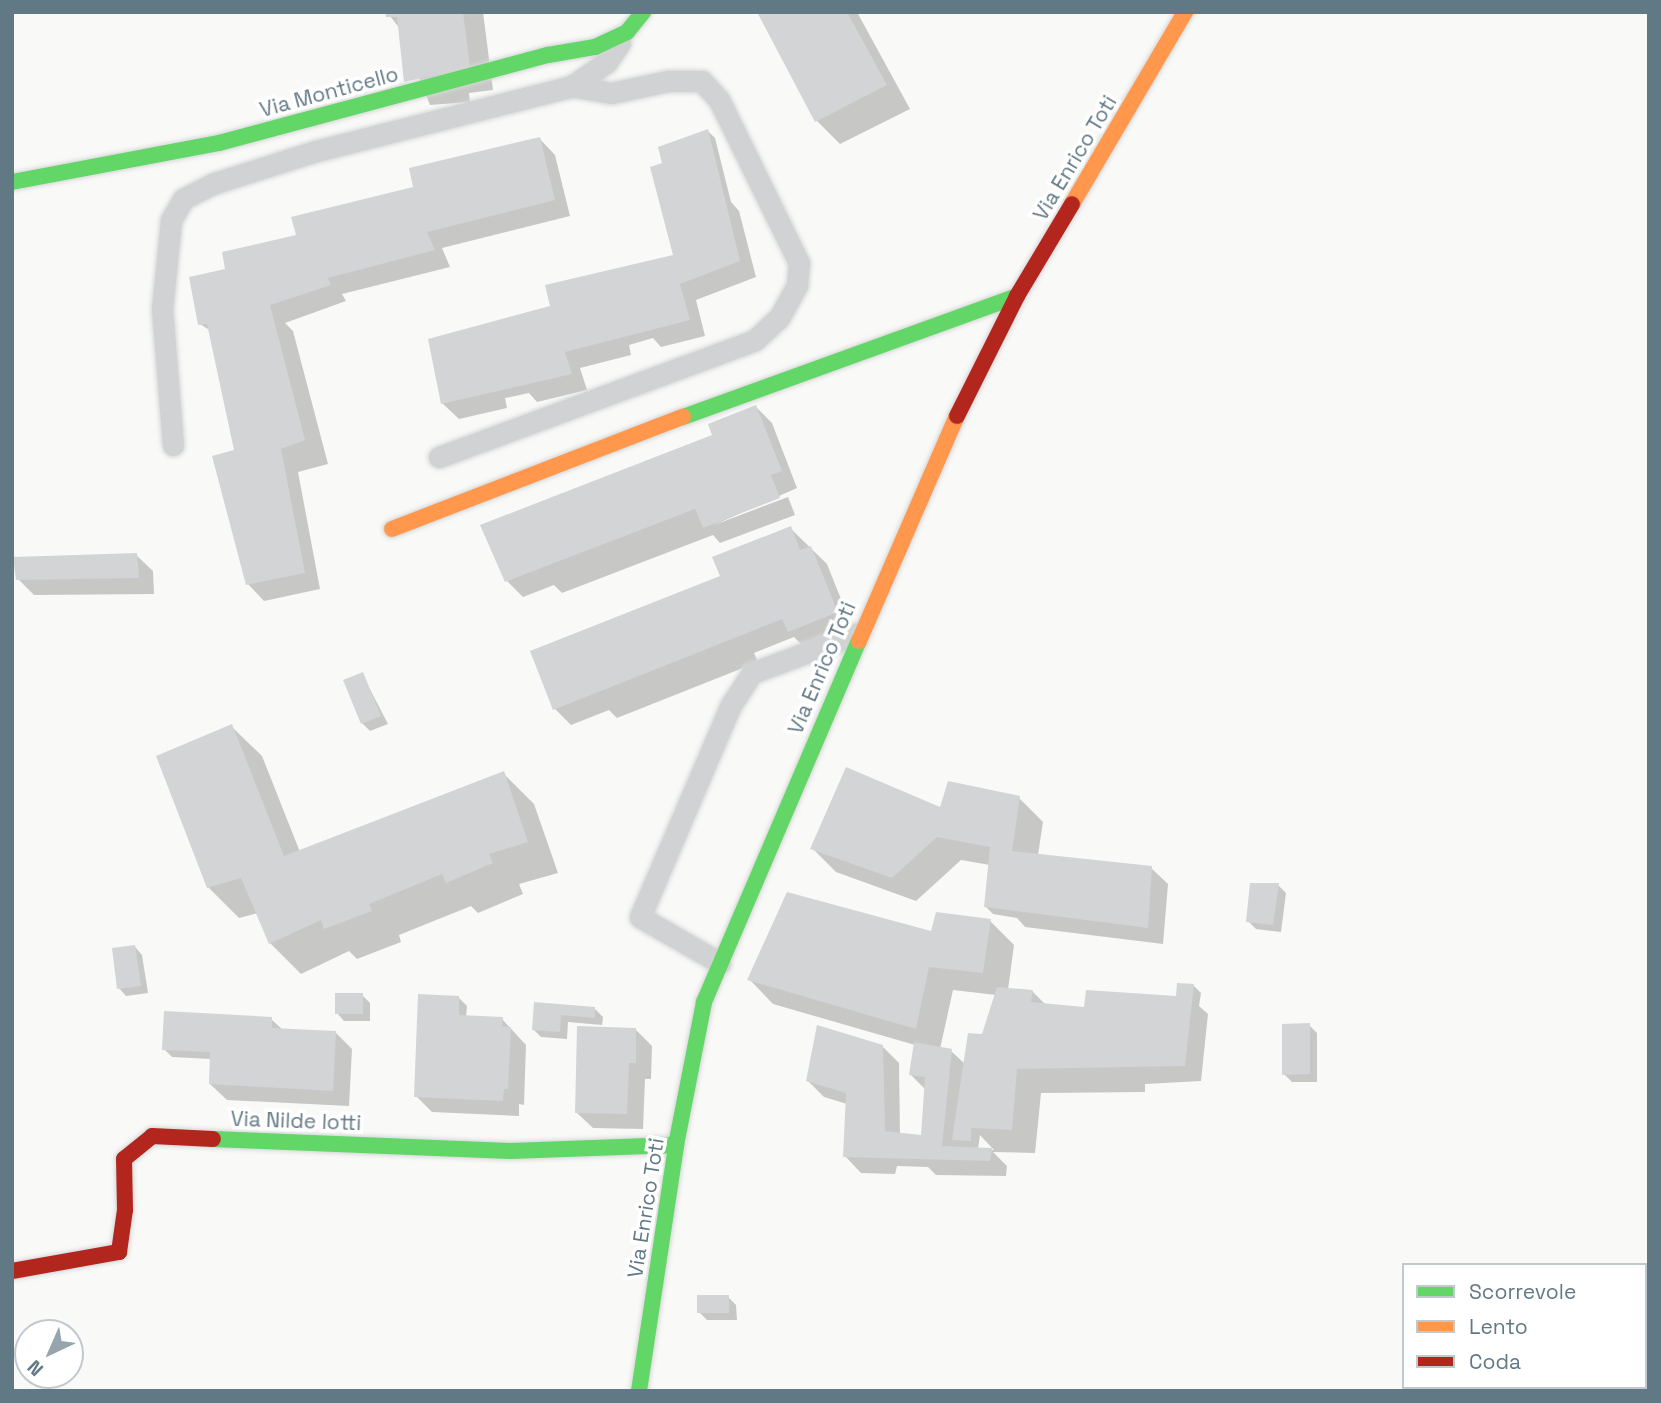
<!DOCTYPE html>
<style>
body{margin:0}
#map{position:relative;width:1661px;height:1403px;overflow:hidden;background:#f9f9f8;font-family:"Space Grotesk",sans-serif}
div>[style]{position:absolute}
.shadow>*{inset:0;background:#0003}
.building>*{inset:0;background:#d2d4d5}
.roads{filter:drop-shadow(0 0 2px #d5d7d7) drop-shadow(0 0 2px #d5d7d7)}
.lane>*{height:21px;margin:-10.5px;padding:0 10.5px;transform-origin:10.5px;border-radius:10.5px;background:#d0d2d3}
.fast>*{height:16px;margin:-8px;padding:0 8px;transform-origin:8px;border-radius:8px;background:#63d668}
.slow>*{height:16px;margin:-8px;padding:0 8px;transform-origin:8px;border-radius:8px;background:#ff974d}
.jam>*{height:16px;margin:-8px;padding:0 8px;transform-origin:8px;border-radius:8px;background:#b3261e}
span{translate:-50% -50%;white-space:nowrap;text-align:center;line-height:1.15;-webkit-text-stroke:7px #fff;paint-order:stroke}
.street-label{font-size:21px;color:#617885}
.frame{position:absolute;inset:0;border:14px solid #617885;pointer-events:none}
.legend{position:absolute;left:1402px;top:1263px;width:245px;height:126px;box-sizing:border-box;background:#fff;border:2px solid #c0c9ce;margin:0;padding:9px 12px;list-style:none;font-size:21px;color:#617885}
.legend li{display:flex;align-items:center;gap:14px;height:35px}
.legend b{width:35px;border:2px solid #c0c9ce}
.north{position:absolute;left:14px;top:1319px;width:70px;height:70px;box-sizing:border-box;background:#fff;border:2px solid #c0c9ce;border-radius:50%;rotate:224deg;font-size:19px;font-weight:700;line-height:28px;text-align:center;color:#617885}
.north::after{content:'';display:block;margin:auto;width:24px;height:32px;background:#96a5ad;clip-path:polygon(50% 0,100% 100%,50% 72%,0 100%)}
</style>
<div id="map">
<div class="shadow">
<div style="clip-path:polygon(387px 12px,483px 12px,493px 90px,469px 93px,470px 102px,430px 105px,400px 29px)"></div>
<div style="clip-path:polygon(759px 12px,857px 12px,910px 109px,840px 144px,816px 120px)"></div>
<div style="clip-path:polygon(708px 131px,715px 138px,731px 202px,739px 211px,756px 277px,696px 300px,705px 336px,661px 347px,653px 338px,629px 345px,631px 355px,580px 368px,587px 390px,537px 402px,529px 393px,505px 398px,507px 408px,459px 419px,442px 403px,553px 307px,675px 256px,664px 164px)"></div>
<div style="clip-path:polygon(539px 138px,555px 155px,570px 216px,442px 248px,450px 267px,342px 294px,346px 301px,285px 323px,293px 331px,328px 464px,298px 472px,320px 589px,264px 601px,248px 584px,236px 451px,211px 331px,200px 324px,227px 271px,298px 237px)"></div>
<div style="clip-path:polygon(756px 407px,772px 423px,797px 488px,714px 525px,788px 497px,795px 515px,720px 543px,713px 535px,562px 593px,554px 585px,523px 597px,507px 581px)"></div>
<div style="clip-path:polygon(790px 528px,827px 564px,853px 629px,805px 648px,794px 637px,754px 653px,758px 662px,617px 718px,609px 710px,571px 725px,555px 709px)"></div>
<div style="clip-path:polygon(136px 555px,153px 571px,154px 594px,34px 595px,18px 579px)"></div>
<div style="clip-path:polygon(362px 674px,388px 724px,370px 731px,362px 723px)"></div>
<div style="clip-path:polygon(231px 726px,262px 756px,300px 852px,503px 773px,534px 804px,558px 873px,519px 884px,523px 894px,478px 913px,471px 906px,399px 935px,401px 942px,357px 959px,349px 951px,301px 974px,270px 943px,258px 913px,239px 918px,208px 887px)"></div>
<div style="clip-path:polygon(1019px 798px,1043px 822px,1038px 855px,1151px 868px,1168px 884px,1163px 944px,1025px 927px,1017px 918px,993px 914px,985px 906px,990px 865px,961px 860px,916px 901px,836px 872px,812px 848px,941px 809px)"></div>
<div style="clip-path:polygon(1278px 885px,1286px 893px,1281px 932px,1256px 929px,1248px 921px)"></div>
<div style="clip-path:polygon(evenodd,990px 921px,1014px 945px,1008px 990px,1032px 991px,1046px 1005px,1086px 1009px,1178px 997px,1193px 985px,1201px 993px,1199px 1006px,1208px 1014px,1201px 1081px,1145px 1084px,1145px 1092px,1041px 1093px,1035px 1153px,993px 1152px,1007px 1166px,1006px 1176px,936px 1175px,928px 1167px,897px 1166px,895px 1174px,861px 1173px,845px 1156px,847px 1104px,824px 1097px,808px 1081px,882px 1046px,899px 1063px,900px 1135px,922px 1136px,925px 1089px,911px 1075px,915px 1045px,773px 1004px,750px 980px,990px 921px,953px 990px,996px 995px,984px 1036px,964px 1063px,951px 1051px,940px 1049px,953px 990px,990px 921px,980px 1135px,994px 1150px,978px 1149px,980px 1135px)"></div>
<div style="clip-path:polygon(135px 947px,142px 955px,148px 993px,126px 996px,119px 988px)"></div>
<div style="clip-path:polygon(362px 995px,370px 1003px,370px 1021px,344px 1021px,337px 1013px)"></div>
<div style="clip-path:polygon(459px 998px,467px 1006px,466px 1017px,502px 1019px,526px 1045px,524px 1105px,519px 1104px,519px 1116px,432px 1112px,416px 1096px)"></div>
<div style="clip-path:polygon(536px 1004px,595px 1009px,603px 1017px,602px 1025px,568px 1022px,567px 1039px,541px 1037px,533px 1029px)"></div>
<div style="clip-path:polygon(271px 1019px,283px 1030px,336px 1033px,352px 1049px,349px 1106px,227px 1100px,210px 1084px,211px 1059px,172px 1057px,164px 1049px)"></div>
<div style="clip-path:polygon(1309px 1025px,1317px 1033px,1317px 1082px,1292px 1082px,1284px 1074px)"></div>
<div style="clip-path:polygon(636px 1030px,652px 1046px,651px 1079px,645px 1079px,643px 1129px,593px 1128px,576px 1112px)"></div>
<div style="clip-path:polygon(728px 1297px,736px 1305px,737px 1320px,707px 1320px,699px 1312px)"></div>
</div>
<div class="building">
<div style="clip-path:polygon(385px 12px,463px 12px,470px 67px,404px 82px,397px 17px,386px 17px)"></div>
<div style="clip-path:polygon(757px 12px,847px 12px,887px 85px,815px 122px)"></div>
<div style="clip-path:polygon(708px 129px,740px 261px,680px 284px,690px 320px,565px 352px,572px 374px,441px 404px,428px 339px,550px 306px,545px 285px,673px 255px,650px 167px,662px 163px,658px 147px)"></div>
<div style="clip-path:polygon(540px 137px,555px 200px,427px 232px,435px 250px,328px 278px,331px 285px,270px 305px,305px 440px,281px 449px,305px 573px,246px 585px,212px 456px,234px 450px,207px 324px,198px 325px,189px 277px,225px 269px,222px 252px,296px 235px,291px 217px,413px 187px,409px 168px)"></div>
<div style="clip-path:polygon(756px 405px,782px 471px,771px 475px,780px 498px,703px 528px,695px 509px,505px 582px,480px 525px,712px 435px,708px 424px)"></div>
<div style="clip-path:polygon(791px 526px,800px 550px,811px 546px,838px 612px,788px 632px,782px 619px,553px 710px,530px 651px,720px 576px,712px 557px)"></div>
<div style="clip-path:polygon(137px 553px,139px 578px,16px 580px,13px 557px)"></div>
<div style="clip-path:polygon(363px 672px,381px 716px,361px 724px,343px 680px)"></div>
<div style="clip-path:polygon(232px 724px,284px 856px,504px 771px,528px 842px,489px 854px,493px 863px,446px 883px,442px 874px,369px 904px,372px 911px,324px 929px,321px 920px,269px 944px,241px 878px,207px 888px,156px 756px)"></div>
<div style="clip-path:polygon(846px 767px,940px 807px,948px 781px,1020px 796px,1012px 851px,1152px 866px,1148px 928px,984px 907px,990px 847px,937px 837px,892px 878px,810px 849px)"></div>
<div style="clip-path:polygon(1250px 883px,1279px 883px,1273px 925px,1246px 922px)"></div>
<div style="clip-path:polygon(787px 892px,931px 931px,936px 912px,991px 919px,983px 973px,929px 967px,916px 1029px,747px 980px)"></div>
<div style="clip-path:polygon(135px 945px,141px 986px,117px 989px,112px 948px)"></div>
<div style="clip-path:polygon(1177px 983px,1194px 984px,1185px 1066px,1017px 1069px,1012px 1130px,971px 1128px,971px 1141px,952px 1140px,968px 1033px,982px 1034px,997px 987px,1033px 990px,1031px 1002px,1084px 1007px,1086px 990px,1176px 996px)"></div>
<div style="clip-path:polygon(335px 993px,363px 993px,363px 1014px,335px 1014px)"></div>
<div style="clip-path:polygon(418px 994px,459px 996px,459px 1015px,503px 1017px,502px 1026px,511px 1027px,508px 1089px,504px 1089px,503px 1101px,414px 1097px)"></div>
<div style="clip-path:polygon(534px 1002px,595px 1007px,595px 1018px,561px 1015px,560px 1032px,532px 1030px)"></div>
<div style="clip-path:polygon(164px 1011px,272px 1017px,272px 1028px,336px 1031px,333px 1091px,209px 1084px,210px 1052px,162px 1050px)"></div>
<div style="clip-path:polygon(1310px 1023px,1310px 1074px,1282px 1075px,1282px 1024px)"></div>
<div style="clip-path:polygon(817px 1025px,883px 1045px,885px 1131px,921px 1135px,925px 1077px,909px 1075px,914px 1042px,952px 1049px,942px 1146px,992px 1148px,990px 1161px,843px 1157px,846px 1093px,806px 1081px)"></div>
<div style="clip-path:polygon(577px 1026px,636px 1028px,636px 1063px,629px 1063px,627px 1114px,575px 1113px)"></div>
<div style="clip-path:polygon(697px 1295px,729px 1295px,729px 1313px,697px 1313px)"></div>
</div>
<div class="roads">
<div class="lane">
<div style="left:173px;top:445px;width:136px;rotate:-94.6deg"></div>
<div style="left:162px;top:309px;width:89px;rotate:-84.2deg"></div>
<div style="left:171px;top:220px;width:24px;rotate:-60deg"></div>
<div style="left:183px;top:199px;width:33px;rotate:-27deg"></div>
<div style="left:212px;top:184px;width:109px;rotate:-17.6deg"></div>
<div style="left:316px;top:151px;width:264px;rotate:-14.2deg"></div>
<div style="left:572px;top:86px;width:42px;rotate:-34.4deg"></div>
<div style="left:607px;top:62px;width:23px;rotate:-56deg"></div>
<div style="left:439px;top:457px;width:337px;rotate:-20.3deg"></div>
<div style="left:755px;top:340px;width:33px;rotate:-43deg"></div>
<div style="left:779px;top:318px;width:38px;rotate:-61deg"></div>
<div style="left:797px;top:285px;width:22px;rotate:-85deg"></div>
<div style="left:799px;top:263px;width:182px;rotate:-116.1deg"></div>
<div style="left:719px;top:100px;width:25px;rotate:-132deg"></div>
<div style="left:702px;top:81px;width:34px;rotate:180deg"></div>
<div style="left:668px;top:81px;width:58px;rotate:168.1deg"></div>
<div style="left:611px;top:93px;width:40px;rotate:-170deg"></div>
<div style="left:720px;top:963px;width:92px;rotate:-150.1deg"></div>
<div style="left:640px;top:917px;width:231px;rotate:-66.8deg"></div>
<div style="left:731px;top:705px;width:38px;rotate:-57deg"></div>
<div style="left:752px;top:673px;width:114px;rotate:-20.5deg"></div>
</div>
<div class="fast">
<div style="left:12px;top:182px;width:211px;rotate:-10.7deg"></div>
<div style="left:219px;top:143px;width:341px;rotate:-15deg"></div>
<div style="left:548px;top:55px;width:48px;rotate:-9.7deg"></div>
<div style="left:595px;top:47px;width:35px;rotate:-25deg"></div>
<div style="left:627px;top:32px;width:26px;rotate:-51deg"></div>
<div style="left:683px;top:417px;width:355px;rotate:-19.9deg"></div>
<div style="left:213px;top:1139px;width:297px;rotate:2.3deg"></div>
<div style="left:510px;top:1151px;width:166px;rotate:-2.1deg"></div>
<div style="left:639px;top:1391px;width:249px;rotate:-81.4deg"></div>
<div style="left:676px;top:1145px;width:146px;rotate:-78.9deg"></div>
<div style="left:704px;top:1002px;width:393px;rotate:-66.8deg"></div>
</div>
<div class="slow">
<div style="left:1072px;top:204px;width:223px;rotate:-59.5deg"></div>
<div style="left:392px;top:529px;width:312px;rotate:-21.1deg"></div>
<div style="left:859px;top:641px;width:245px;rotate:-66.5deg"></div>
</div>
<div class="jam">
<div style="left:957px;top:416px;width:134px;rotate:-63.4deg"></div>
<div style="left:1017px;top:296px;width:107px;rotate:-59.1deg"></div>
<div style="left:12px;top:1271px;width:109px;rotate:-10.1deg"></div>
<div style="left:119px;top:1252px;width:42px;rotate:-81.9deg"></div>
<div style="left:125px;top:1210px;width:51px;rotate:-91.1deg"></div>
<div style="left:124px;top:1159px;width:36px;rotate:-39deg"></div>
<div style="left:152px;top:1136px;width:61px;rotate:2.8deg"></div>
</div>
</div>
<div class="street-label">
<span style="left:329px;top:92px;rotate:-15deg">Via Monticello</span>
<span style="left:1075px;top:158px;rotate:-59deg">Via Enrico Toti</span>
<span style="left:822px;top:668px;rotate:-67deg">Via Enrico Toti</span>
<span style="left:296px;top:1121px;rotate:2deg">Via Nilde lotti</span>
<span style="left:646px;top:1208px;rotate:-81deg">Via Enrico Toti</span>
</div>
<div class="frame"></div>
<ul class="legend">
<li><b style="height:9px;background:#63d668"></b>Scorrevole</li>
<li><b style="height:9px;background:#ff974d"></b>Lento</li>
<li><b style="height:9px;background:#b3261e"></b>Coda</li>
</ul>
<div class="north">N</div>
</div>
